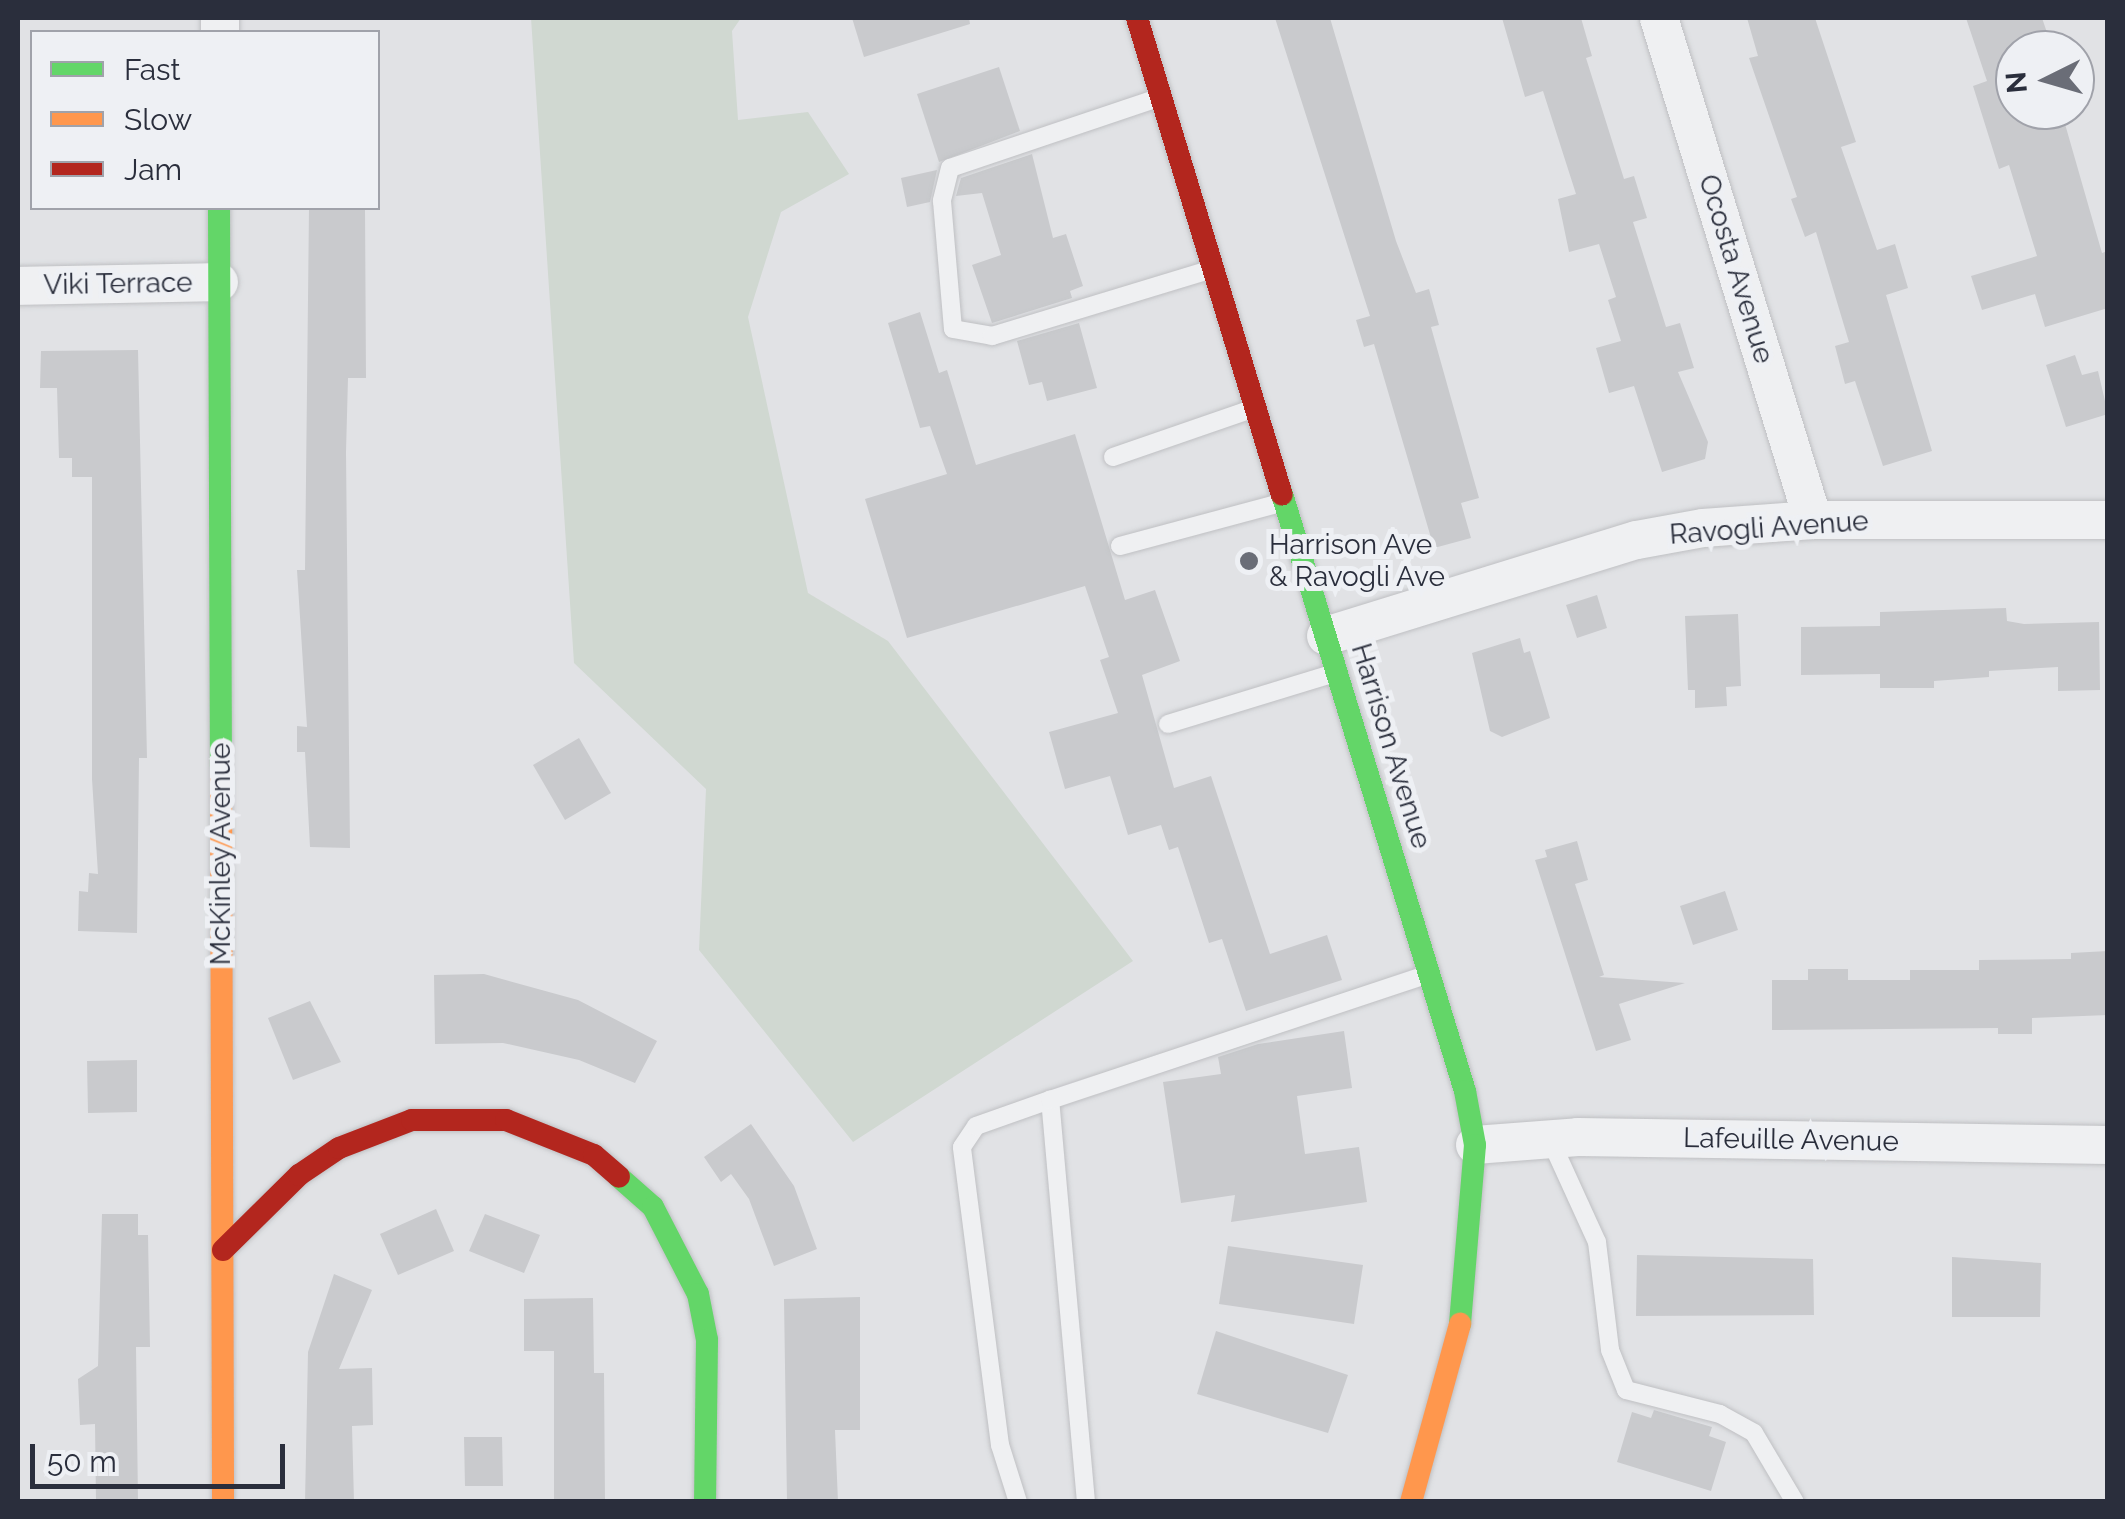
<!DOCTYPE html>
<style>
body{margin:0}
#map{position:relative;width:2125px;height:1519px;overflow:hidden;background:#e1e2e5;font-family:Raleway,sans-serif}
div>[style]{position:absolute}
.green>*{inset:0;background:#d0d8d1}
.building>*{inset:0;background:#c9cacd}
.roads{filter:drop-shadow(0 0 2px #bfc0c3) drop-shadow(0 0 2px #bfc0c3)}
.lane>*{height:18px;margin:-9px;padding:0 9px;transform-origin:9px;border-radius:9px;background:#eff0f2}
.street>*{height:38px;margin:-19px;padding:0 19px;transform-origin:19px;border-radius:19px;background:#eff0f2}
.fast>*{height:22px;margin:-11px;padding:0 11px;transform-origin:11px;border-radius:11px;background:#63d668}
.slow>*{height:22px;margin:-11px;padding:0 11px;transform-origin:11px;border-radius:11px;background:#ff974d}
.jam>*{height:22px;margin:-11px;padding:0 11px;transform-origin:11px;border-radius:11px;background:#b3261e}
.dots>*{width:28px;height:28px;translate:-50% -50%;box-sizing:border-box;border:5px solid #eef0f4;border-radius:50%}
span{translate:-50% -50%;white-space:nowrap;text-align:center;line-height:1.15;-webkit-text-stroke:10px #eef0f4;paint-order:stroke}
.street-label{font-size:28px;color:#2a2e3c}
.poi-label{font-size:28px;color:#2a2e3c}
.left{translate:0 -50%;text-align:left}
.frame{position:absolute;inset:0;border:20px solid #2a2e3c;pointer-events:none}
.legend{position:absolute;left:30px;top:30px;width:350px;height:180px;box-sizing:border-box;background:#eef0f4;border:2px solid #a0a2aa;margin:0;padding:12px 18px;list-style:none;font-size:30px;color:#2a2e3c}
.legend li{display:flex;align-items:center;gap:20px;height:50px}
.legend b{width:50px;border:2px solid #a0a2aa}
.north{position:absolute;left:1995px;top:30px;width:100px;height:100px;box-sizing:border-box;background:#eef0f4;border:2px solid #a0a2aa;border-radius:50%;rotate:265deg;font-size:28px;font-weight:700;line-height:40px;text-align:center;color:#2a2e3c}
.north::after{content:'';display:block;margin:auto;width:35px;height:45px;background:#6a6d77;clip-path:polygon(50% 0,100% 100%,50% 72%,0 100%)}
.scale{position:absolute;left:30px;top:1444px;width:255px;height:45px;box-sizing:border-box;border:5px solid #2a2e3c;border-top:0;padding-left:12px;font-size:30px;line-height:35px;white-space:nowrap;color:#2a2e3c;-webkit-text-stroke:8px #eef0f4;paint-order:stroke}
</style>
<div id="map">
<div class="green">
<div style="clip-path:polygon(531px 18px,741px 18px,732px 31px,738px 120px,808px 112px,849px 174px,781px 212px,748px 317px,808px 593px,888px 641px,1133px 961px,853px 1142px,699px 950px,706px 789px,574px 663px)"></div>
</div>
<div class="building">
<div style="clip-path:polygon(852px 18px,969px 18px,970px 24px,864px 57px)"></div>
<div style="clip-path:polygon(1275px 18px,1330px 18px,1396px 241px,1416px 293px,1429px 289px,1439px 325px,1431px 327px,1479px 498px,1461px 503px,1471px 538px,1434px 548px,1374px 344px,1364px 347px,1356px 320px,1370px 316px)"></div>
<div style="clip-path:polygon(1502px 18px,1581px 18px,1592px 56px,1586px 58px,1624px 179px,1634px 176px,1647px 218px,1633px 222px,1666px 327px,1680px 323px,1694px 368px,1678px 372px,1708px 442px,1705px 459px,1662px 472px,1634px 386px,1609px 393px,1596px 348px,1621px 341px,1608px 300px,1616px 297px,1599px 244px,1569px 252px,1558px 199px,1576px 194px,1543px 91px,1525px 97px)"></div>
<div style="clip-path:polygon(1747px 18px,1815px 18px,1856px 142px,1841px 147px,1877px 250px,1895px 244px,1908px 288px,1886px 295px,1932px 451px,1883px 466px,1855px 381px,1845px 384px,1835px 346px,1849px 342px,1816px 232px,1805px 237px,1791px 199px,1797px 197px,1749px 58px,1758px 56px)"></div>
<div style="clip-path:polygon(1966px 18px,2042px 18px,2053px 50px,2015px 50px,2015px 110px,2061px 110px,2102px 253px,2108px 251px,2108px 308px,2045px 327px,2035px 294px,1982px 310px,1971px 276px,2037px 256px,2009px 165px,1999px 169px,1973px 86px,1987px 81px)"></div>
<div style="clip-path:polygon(999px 67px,1020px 131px,939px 162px,917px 94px)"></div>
<div style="clip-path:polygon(1032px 154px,1053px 238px,1066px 234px,1083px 286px,1070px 291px,1072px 298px,992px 323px,972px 265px,1001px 255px,982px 193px,956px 196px,961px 178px)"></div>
<div style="clip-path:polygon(937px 170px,930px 202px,907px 207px,901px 178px)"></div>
<div style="clip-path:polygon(309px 208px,365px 208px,366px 378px,348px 378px,346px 452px,350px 848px,310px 847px,305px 752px,297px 752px,297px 726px,307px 727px,297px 570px,305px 570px)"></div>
<div style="clip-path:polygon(920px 312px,939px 373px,947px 370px,976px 465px,1075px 434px,1125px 600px,1155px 590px,1180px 661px,1142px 675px,1174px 788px,1211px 776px,1270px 954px,1327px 935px,1342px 980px,1246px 1011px,1222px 939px,1209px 943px,1178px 847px,1169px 850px,1161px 825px,1128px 835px,1110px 776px,1065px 789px,1049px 732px,1118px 713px,1100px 660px,1109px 657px,1085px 586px,907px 638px,865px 499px,947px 474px,930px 426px,920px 428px,888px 323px)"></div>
<div style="clip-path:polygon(1079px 323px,1097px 388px,1047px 401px,1042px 382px,1029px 385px,1017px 341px)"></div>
<div style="clip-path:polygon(138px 350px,147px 758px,139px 758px,137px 933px,78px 931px,79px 891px,88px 892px,89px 873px,98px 874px,92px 779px,92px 477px,72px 477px,72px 458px,59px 458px,57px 388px,40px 388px,41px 351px)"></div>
<div style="clip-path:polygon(2075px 355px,2082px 375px,2098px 371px,2108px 414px,2066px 427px,2046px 365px)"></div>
<div style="clip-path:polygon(1597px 595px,1607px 628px,1577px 638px,1566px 605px)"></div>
<div style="clip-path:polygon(2006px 608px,2007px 621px,2024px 624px,2099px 622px,2100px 690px,2058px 691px,2058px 667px,1989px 671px,1989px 677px,1934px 681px,1934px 688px,1880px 688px,1880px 674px,1801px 675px,1801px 627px,1880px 626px,1880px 612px)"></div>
<div style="clip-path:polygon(1738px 614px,1741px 686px,1726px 687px,1727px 706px,1695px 708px,1695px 690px,1688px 690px,1685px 616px)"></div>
<div style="clip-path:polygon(1520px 638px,1524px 653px,1530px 651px,1550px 718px,1502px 737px,1490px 731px,1472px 653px)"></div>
<div style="clip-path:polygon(579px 738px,611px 793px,565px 820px,533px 765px)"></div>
<div style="clip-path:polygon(1577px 841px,1588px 880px,1575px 884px,1604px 975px,1599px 977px,1685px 983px,1619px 1004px,1631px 1040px,1596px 1051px,1535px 860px,1547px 857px,1545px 850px)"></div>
<div style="clip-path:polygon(1725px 891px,1738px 930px,1693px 945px,1680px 906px)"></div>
<div style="clip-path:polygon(2108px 951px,2108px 1015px,2032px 1018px,2032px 1034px,1998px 1034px,1998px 1028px,1772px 1030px,1772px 980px,1808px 980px,1808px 969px,1848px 969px,1848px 980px,1910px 980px,1910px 970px,1979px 970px,1979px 960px,2071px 959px,2071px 953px)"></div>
<div style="clip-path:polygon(484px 974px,578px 1000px,657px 1041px,635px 1083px,579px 1060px,503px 1043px,435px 1044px,434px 975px)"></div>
<div style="clip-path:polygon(310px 1001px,341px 1062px,293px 1080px,268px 1018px)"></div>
<div style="clip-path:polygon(1344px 1031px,1352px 1088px,1297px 1096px,1305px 1154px,1359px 1147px,1367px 1202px,1231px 1222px,1235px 1195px,1181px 1203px,1163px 1082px,1221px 1074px,1218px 1057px,1258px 1044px)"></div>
<div style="clip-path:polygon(137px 1060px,137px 1112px,88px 1113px,87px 1061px)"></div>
<div style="clip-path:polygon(751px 1124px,794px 1186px,817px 1249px,774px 1266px,749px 1199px,731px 1174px,721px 1182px,704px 1157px)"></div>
<div style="clip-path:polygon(436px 1209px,454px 1251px,398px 1275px,380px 1234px)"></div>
<div style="clip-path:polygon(102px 1214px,138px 1214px,138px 1235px,148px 1235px,150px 1347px,136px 1347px,138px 1502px,96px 1502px,95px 1424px,80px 1425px,78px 1379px,98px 1366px)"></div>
<div style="clip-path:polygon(485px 1214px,540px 1235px,524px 1273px,469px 1251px)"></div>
<div style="clip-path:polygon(1228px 1246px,1363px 1265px,1354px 1324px,1219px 1304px)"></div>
<div style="clip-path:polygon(1637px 1255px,1813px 1259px,1814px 1315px,1636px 1316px)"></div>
<div style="clip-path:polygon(1952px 1257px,2041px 1263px,2040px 1317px,1952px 1317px)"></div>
<div style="clip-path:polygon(334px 1274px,372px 1290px,339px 1369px,372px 1368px,373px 1425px,352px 1426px,354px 1502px,305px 1502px,308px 1352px)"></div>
<div style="clip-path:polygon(860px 1297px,860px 1430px,835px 1430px,838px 1502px,787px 1502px,784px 1299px)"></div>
<div style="clip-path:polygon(593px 1298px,594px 1373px,604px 1373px,605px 1502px,554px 1502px,554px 1351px,524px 1351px,524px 1299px)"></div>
<div style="clip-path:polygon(1216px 1331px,1348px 1375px,1328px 1433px,1197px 1394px)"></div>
<div style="clip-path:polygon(1654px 1410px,1712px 1427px,1709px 1436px,1726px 1442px,1711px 1491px,1617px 1462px,1632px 1412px,1651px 1418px)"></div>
<div style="clip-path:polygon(464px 1437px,502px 1437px,503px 1486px,465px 1486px)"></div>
</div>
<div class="roads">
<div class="lane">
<div style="left:1158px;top:98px;width:219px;rotate:161.4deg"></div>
<div style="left:950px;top:168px;width:34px;rotate:104deg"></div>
<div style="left:942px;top:201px;width:128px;rotate:85.1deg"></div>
<div style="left:953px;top:329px;width:40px;rotate:10deg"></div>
<div style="left:992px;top:336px;width:227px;rotate:-16.9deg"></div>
<div style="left:1113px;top:457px;width:147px;rotate:-19.1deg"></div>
<div style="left:1120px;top:546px;width:166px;rotate:-15deg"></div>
<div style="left:1168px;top:724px;width:171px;rotate:-17deg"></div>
<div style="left:1550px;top:1139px;width:113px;rotate:65.5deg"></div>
<div style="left:1597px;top:1242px;width:109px;rotate:83.1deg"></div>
<div style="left:1610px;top:1350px;width:43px;rotate:68.2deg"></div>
<div style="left:1626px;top:1390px;width:97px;rotate:14.3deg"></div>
<div style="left:1720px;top:1414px;width:39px;rotate:29deg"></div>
<div style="left:1754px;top:1433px;width:80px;rotate:59.3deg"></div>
<div style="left:1018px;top:1502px;width:60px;rotate:-107.5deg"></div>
<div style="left:1000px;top:1445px;width:300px;rotate:-97.3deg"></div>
<div style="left:962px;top:1147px;width:25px;rotate:-56deg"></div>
<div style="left:976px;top:1126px;width:78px;rotate:-19.4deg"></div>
<div style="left:1086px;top:1502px;width:404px;rotate:-95.1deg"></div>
<div style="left:1050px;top:1100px;width:395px;rotate:-18.4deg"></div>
</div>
<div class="street">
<div style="left:1659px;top:18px;width:525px;rotate:72.95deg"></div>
<div style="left:220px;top:32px;width:14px;rotate:-90deg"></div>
<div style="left:18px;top:286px;width:201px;rotate:-1.1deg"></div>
<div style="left:1326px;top:636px;width:325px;rotate:-17.2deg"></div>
<div style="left:1637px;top:540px;width:67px;rotate:-10.3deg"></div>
<div style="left:1703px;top:528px;width:110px;rotate:-4.2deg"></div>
<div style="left:1813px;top:520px;width:295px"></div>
<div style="left:1475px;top:1145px;width:103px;rotate:-4.4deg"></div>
<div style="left:1578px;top:1137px;width:530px;rotate:0.86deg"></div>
</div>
<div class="fast">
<div style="left:219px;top:208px;width:559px;rotate:89.8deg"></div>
<div style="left:1282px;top:494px;width:624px;rotate:72.96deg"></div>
<div style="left:1465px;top:1091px;width:55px;rotate:79.5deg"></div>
<div style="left:1475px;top:1145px;width:180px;rotate:94.8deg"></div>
<div style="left:619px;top:1177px;width:45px;rotate:41.4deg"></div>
<div style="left:653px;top:1207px;width:98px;rotate:62.7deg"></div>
<div style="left:698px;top:1294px;width:47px;rotate:78.9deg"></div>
<div style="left:707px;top:1340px;width:162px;rotate:90.7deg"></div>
</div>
<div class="slow">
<div style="left:221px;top:767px;width:735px;rotate:89.84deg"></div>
<div style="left:1411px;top:1502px;width:185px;rotate:-74.6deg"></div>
</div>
<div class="jam">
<div style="left:1137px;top:18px;width:498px;rotate:73.1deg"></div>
<div style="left:223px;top:1250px;width:107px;rotate:-44.6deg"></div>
<div style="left:299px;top:1175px;width:48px;rotate:-34deg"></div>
<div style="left:339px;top:1148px;width:78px;rotate:-21deg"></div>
<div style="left:412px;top:1120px;width:94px"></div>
<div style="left:506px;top:1120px;width:95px;rotate:21.7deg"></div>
<div style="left:594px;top:1155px;width:33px;rotate:41deg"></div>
</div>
</div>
<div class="dots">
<div style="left:1249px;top:561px;background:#6a6d77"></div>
</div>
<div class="street-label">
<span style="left:1736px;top:269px;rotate:73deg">Ocosta Avenue</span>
<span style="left:118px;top:284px;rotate:-1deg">Viki Terrace</span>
<span style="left:1769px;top:528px;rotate:-4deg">Ravogli Avenue</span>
<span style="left:1391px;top:746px;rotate:73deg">Harrison Avenue</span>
<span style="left:221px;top:854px;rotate:-90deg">McKinley Avenue</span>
<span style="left:1791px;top:1140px;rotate:1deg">Lafeuille Avenue</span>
</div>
<div class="poi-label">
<span class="left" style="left:1269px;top:561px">Harrison Ave<br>&amp; Ravogli Ave</span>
</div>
<div class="frame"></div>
<ul class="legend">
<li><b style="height:12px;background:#63d668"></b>Fast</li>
<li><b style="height:12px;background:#ff974d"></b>Slow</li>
<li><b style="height:12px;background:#b3261e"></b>Jam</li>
</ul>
<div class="north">N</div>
<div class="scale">50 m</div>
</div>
